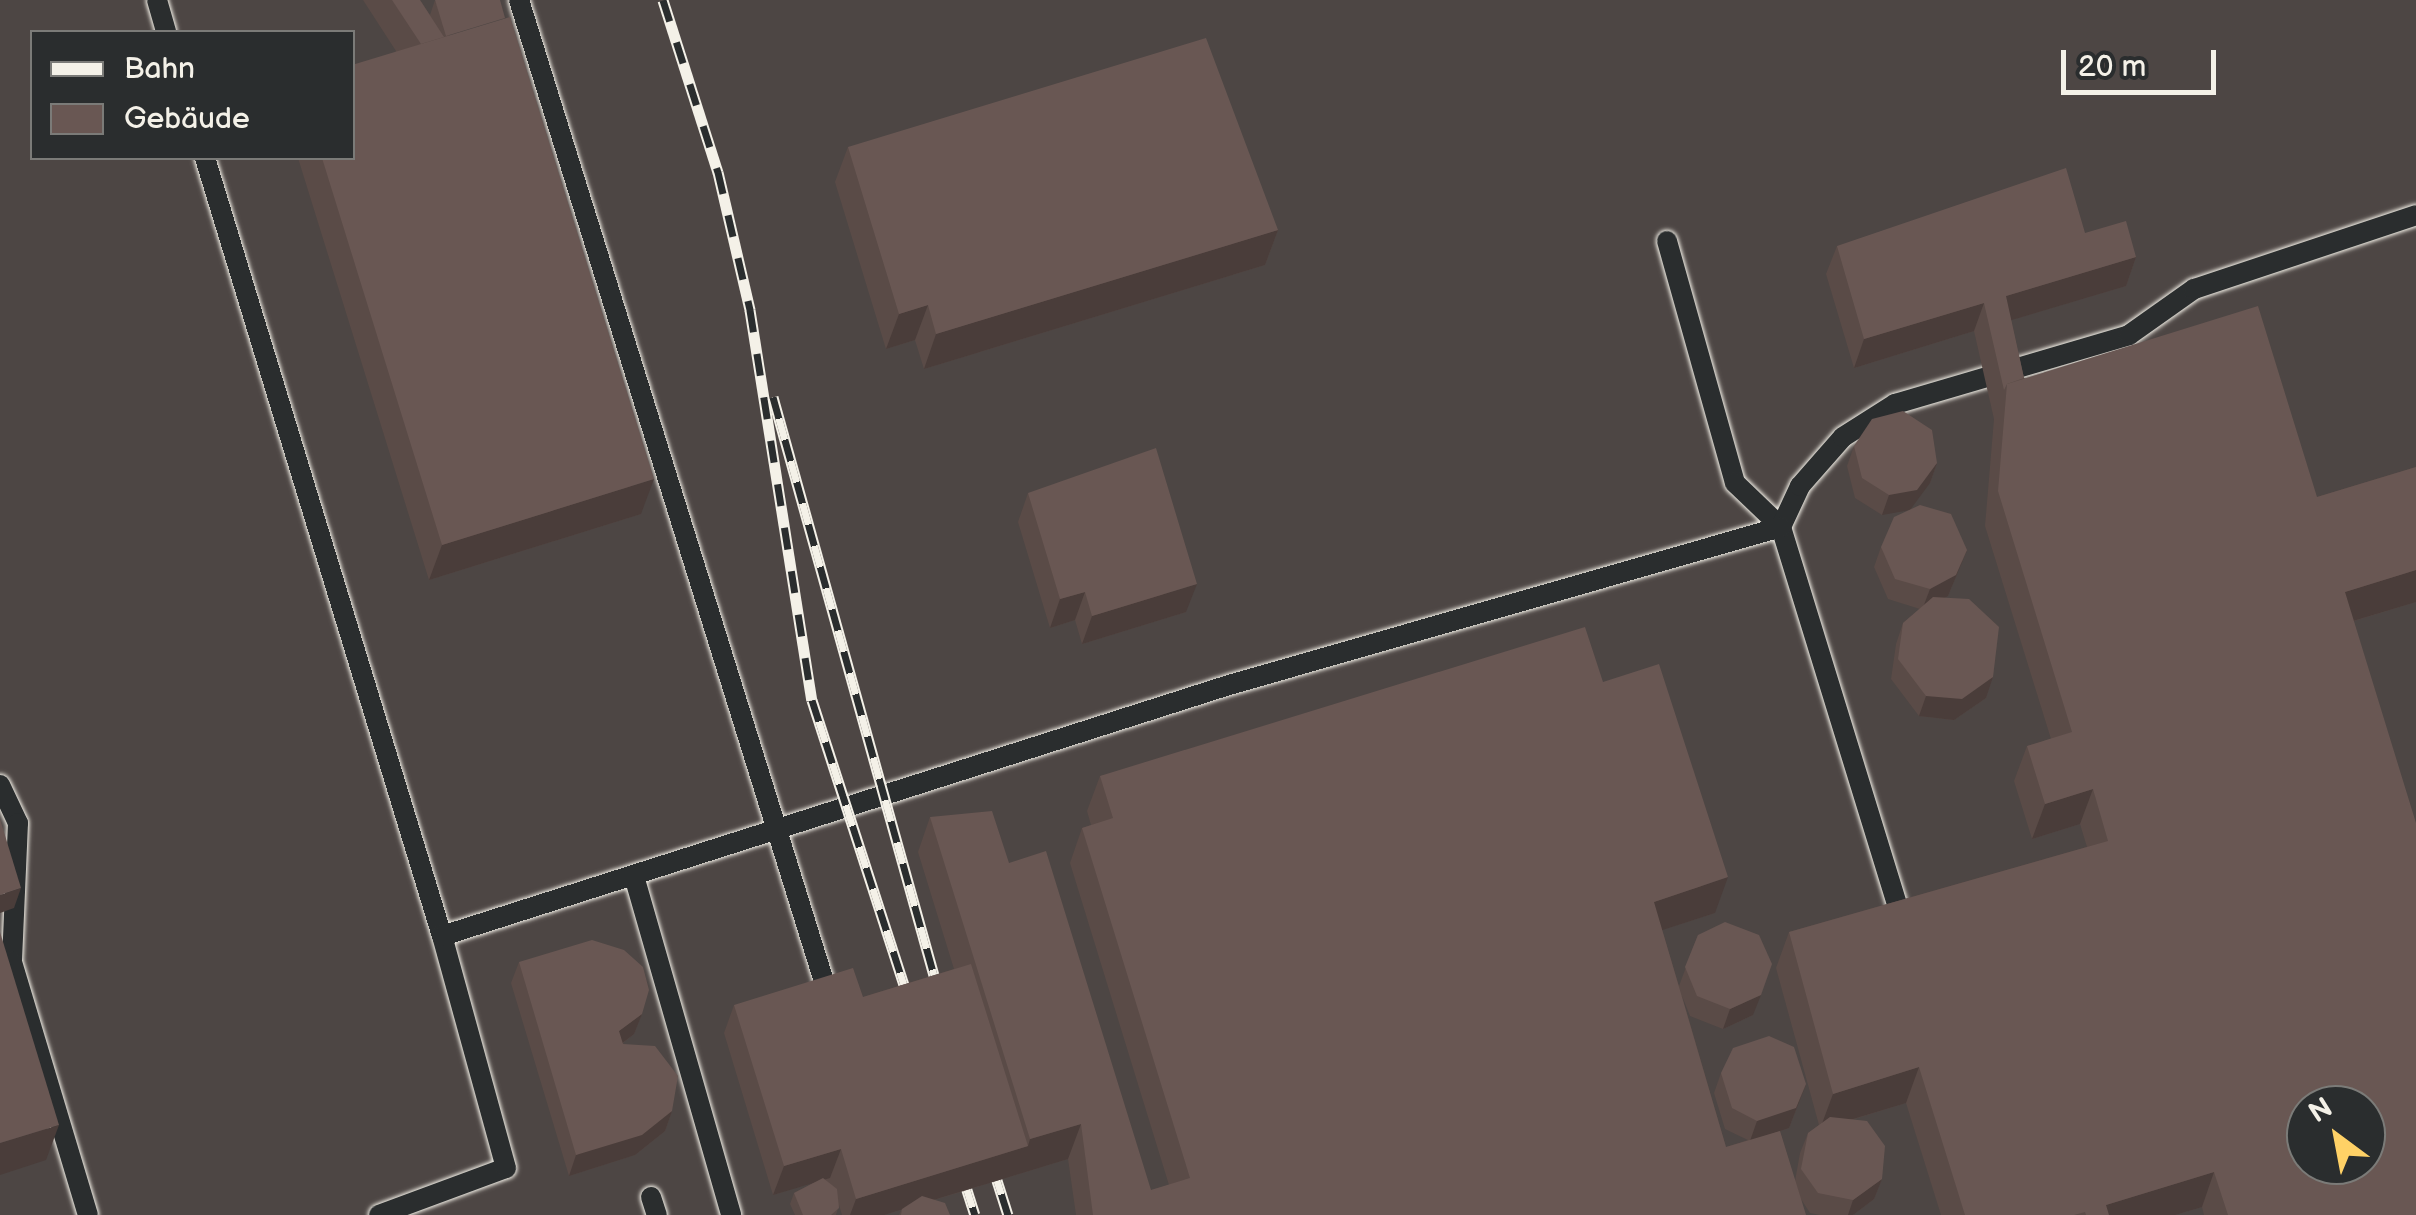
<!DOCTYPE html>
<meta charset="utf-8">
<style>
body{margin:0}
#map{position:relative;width:2416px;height:1215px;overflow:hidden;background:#3d3a39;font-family:"Balsamiq Sans",sans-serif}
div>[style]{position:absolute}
.built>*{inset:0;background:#4d4644}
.roads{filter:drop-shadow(0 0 2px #f4f1e8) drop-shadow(0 0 2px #f4f1e8)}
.service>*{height:20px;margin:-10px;padding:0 10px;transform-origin:10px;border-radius:10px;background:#2a2d2e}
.rail>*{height:11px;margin-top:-5.5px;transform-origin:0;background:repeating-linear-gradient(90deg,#2a2d2e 0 22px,#f4f1e8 0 44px);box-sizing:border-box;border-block:2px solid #f4f1e8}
.wall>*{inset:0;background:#5a4b47}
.shaded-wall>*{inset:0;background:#4a3d3a}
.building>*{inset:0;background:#695753}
span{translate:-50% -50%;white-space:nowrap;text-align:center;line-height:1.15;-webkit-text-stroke:8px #2a2d2e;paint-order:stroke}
.legend{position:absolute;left:30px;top:30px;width:325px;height:130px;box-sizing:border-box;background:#2a2d2e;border:2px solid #7b7b78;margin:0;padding:12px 18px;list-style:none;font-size:30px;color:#f4f1e8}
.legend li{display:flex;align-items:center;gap:20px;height:50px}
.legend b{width:50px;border:2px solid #7b7b78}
.north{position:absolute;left:2286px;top:1085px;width:100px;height:100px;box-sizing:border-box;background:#2a2d2e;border:2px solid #7b7b78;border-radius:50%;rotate:328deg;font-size:28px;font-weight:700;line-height:40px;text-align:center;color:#f4f1e8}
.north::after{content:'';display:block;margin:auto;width:35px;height:45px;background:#ffd166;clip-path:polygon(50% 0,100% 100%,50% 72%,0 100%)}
.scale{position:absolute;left:2061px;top:50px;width:155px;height:45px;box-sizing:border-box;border:5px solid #f4f1e8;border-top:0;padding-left:12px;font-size:30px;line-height:35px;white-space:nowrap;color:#f4f1e8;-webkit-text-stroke:8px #2a2d2e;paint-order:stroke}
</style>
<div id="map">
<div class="built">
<div style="clip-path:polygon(evenodd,0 0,2416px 0,2416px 1215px,0 1215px,0 0,32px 32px,352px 32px,352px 158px,32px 158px,32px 32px,0 0,2306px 1105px,2366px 1105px,2366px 1165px,2306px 1165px,2306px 1105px)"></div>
</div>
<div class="roads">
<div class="service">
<div style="left:157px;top:0;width:33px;rotate:74deg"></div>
<div style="left:519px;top:0;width:1031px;rotate:72.74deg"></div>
<div style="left:205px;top:158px;width:813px;rotate:73.06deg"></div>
<div style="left:1667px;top:241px;width:251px;rotate:74.3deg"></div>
<div style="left:1735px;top:483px;width:64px;rotate:43.7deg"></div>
<div style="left:0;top:785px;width:42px;rotate:64.7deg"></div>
<div style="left:18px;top:823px;width:139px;rotate:92.5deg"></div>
<div style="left:12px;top:962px;width:264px;rotate:73.3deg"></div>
<div style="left:634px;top:876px;width:353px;rotate:74deg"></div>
<div style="left:1904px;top:927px;width:418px;rotate:-107.1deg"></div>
<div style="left:1781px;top:527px;width:45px;rotate:-65.1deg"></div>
<div style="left:1800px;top:486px;width:65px;rotate:-48.7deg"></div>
<div style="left:1843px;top:437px;width:62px;rotate:-32.4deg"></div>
<div style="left:1895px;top:404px;width:244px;rotate:-16.4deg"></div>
<div style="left:2129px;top:335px;width:80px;rotate:-35.3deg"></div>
<div style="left:2194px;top:289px;width:234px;rotate:-18.4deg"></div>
<div style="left:651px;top:1197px;width:19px;rotate:72deg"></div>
<div style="left:379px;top:1215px;width:135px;rotate:-20.3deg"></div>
<div style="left:506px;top:1168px;width:241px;rotate:-105.4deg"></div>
<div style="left:442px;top:936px;width:826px;rotate:-17.69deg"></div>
<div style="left:1229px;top:685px;width:574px;rotate:-15.97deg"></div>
</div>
</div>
<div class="rail">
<div style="left:663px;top:0;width:181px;rotate:72.3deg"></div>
<div style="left:718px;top:172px;width:142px;rotate:76.9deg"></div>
<div style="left:750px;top:310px;width:395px;rotate:81deg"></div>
<div style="left:812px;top:700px;width:328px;rotate:72.1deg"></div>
<div style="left:773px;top:397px;width:630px;rotate:74.44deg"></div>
<div style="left:988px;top:1152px;width:66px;rotate:72.4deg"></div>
<div style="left:959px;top:1165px;width:52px;rotate:72.3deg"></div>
</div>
<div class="wall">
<div style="clip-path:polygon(363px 0,420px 0,430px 15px,435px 0,641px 514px,429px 580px,298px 158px,352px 158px,396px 51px)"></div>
<div style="clip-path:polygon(848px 147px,1278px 230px,1265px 265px,924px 369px,915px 340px,886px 349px,835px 182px)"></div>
<div style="clip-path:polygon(2085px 233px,2136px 257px,2126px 286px,2011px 320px,2024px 378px,2317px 497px,2416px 467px,2416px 602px,2354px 621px,2416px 1215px,2204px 1215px,2202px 1207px,2175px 1215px,1941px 1215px,1906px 1103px,1851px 1120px,1882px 1179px,1874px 1199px,1853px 1215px,1820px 1215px,1810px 1213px,1801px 1199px,1806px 1215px,1076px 1215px,1068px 1159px,934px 1200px,950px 1215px,899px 1215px,901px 1210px,884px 1215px,842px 1215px,839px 1205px,836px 1215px,795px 1215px,790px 1204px,794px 1193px,815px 1182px,773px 1195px,724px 1033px,734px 1005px,863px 997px,954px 969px,918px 852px,930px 817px,1009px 863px,1151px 1190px,1169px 1185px,1070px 863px,1082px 828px,1091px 825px,1087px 811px,1100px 776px,1603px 682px,1715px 913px,1662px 930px,1679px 986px,1698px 935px,1753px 1015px,1723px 1029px,1690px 1016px,1682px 996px,1726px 1147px,1748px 1140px,1725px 1129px,1714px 1093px,1721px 1073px,1806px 1084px,1789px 1128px,1780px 1131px,1795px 1181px,1800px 1153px,1808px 1133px,1819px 1125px,1776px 968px,1789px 932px,2087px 847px,2080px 824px,2032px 839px,2014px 781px,2027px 746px,2051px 739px,1985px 526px,1994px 419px,1974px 331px,1854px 368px,1826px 274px,1837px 246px)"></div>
<div style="clip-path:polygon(1854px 446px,1937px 463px,1930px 483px,1882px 515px,1855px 498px,1847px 466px)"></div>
<div style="clip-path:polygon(1028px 493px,1186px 612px,1082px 644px,1075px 620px,1050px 628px,1018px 522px)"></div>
<div style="clip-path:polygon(1881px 547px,1967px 550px,1948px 596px,1944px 598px,1993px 677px,1986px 698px,1954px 720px,1919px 716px,1891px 679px,1896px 644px,1903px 623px,1920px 609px,1888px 599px,1874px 567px)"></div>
<div style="clip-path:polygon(519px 962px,642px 1014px,634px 1034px,623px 1043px,672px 1111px,665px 1131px,635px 1155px,569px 1176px,511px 983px)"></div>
</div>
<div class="shaded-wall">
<div style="clip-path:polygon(1278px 230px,1265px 265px,924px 369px,936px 334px)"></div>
<div style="clip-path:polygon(2136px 257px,2126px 286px,1995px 325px,2006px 296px)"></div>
<div style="clip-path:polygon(1984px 303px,1974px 331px,1854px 368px,1864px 339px)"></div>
<div style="clip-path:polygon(928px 305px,915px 340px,886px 349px,899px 314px)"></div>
<div style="clip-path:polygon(1937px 463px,1930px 483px,1910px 510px,1882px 515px,1889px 495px)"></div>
<div style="clip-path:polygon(654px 479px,641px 514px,429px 580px,442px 545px)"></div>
<div style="clip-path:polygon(1967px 550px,1948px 596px,1922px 610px,1930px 589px)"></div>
<div style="clip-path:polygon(2416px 570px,2416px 602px,2333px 627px,2345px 592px)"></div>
<div style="clip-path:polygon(1197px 584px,1186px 612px,1082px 644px,1092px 616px)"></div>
<div style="clip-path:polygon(1085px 592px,1075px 620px,1050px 628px,1060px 599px)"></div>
<div style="clip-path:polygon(1993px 677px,1986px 698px,1954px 720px,1919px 716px,1926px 696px)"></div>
<div style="clip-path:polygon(2093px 789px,2080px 824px,2032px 839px,2045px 804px)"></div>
<div style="clip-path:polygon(1728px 877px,1715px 913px,1641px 937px,1654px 902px)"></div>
<div style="clip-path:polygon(21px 888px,14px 908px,0 913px,0 895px)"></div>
<div style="clip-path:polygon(1761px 995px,1753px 1015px,1723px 1029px,1730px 1009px)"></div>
<div style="clip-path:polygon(642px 1014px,634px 1034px,612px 1051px,619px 1031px)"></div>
<div style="clip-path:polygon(1919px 1067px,1906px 1103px,1820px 1129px,1833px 1094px)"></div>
<div style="clip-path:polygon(1806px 1084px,1789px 1128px,1750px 1141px,1757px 1121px)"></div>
<div style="clip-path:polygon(672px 1111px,665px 1131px,635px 1155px,569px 1176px,576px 1155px)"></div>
<div style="clip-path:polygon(1081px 1124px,1068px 1159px,884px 1215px,850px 1215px,856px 1199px,1028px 1146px,1030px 1139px)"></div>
<div style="clip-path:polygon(59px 1125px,46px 1160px,0 1175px,0 1143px)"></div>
<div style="clip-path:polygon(841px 1149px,830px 1178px,773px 1195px,784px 1166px)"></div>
<div style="clip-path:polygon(2214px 1172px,2202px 1207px,2175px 1215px,2102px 1215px,2106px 1205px)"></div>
<div style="clip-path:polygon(1882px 1179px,1874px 1199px,1853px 1215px,1848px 1215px,1853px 1200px)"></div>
</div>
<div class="building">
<div style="clip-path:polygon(392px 0,420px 0,444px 37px,421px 44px)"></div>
<div style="clip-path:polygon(435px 0,500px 0,505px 18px,446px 36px)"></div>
<div style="clip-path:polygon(510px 17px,654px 479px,442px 545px,322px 158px,352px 158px,352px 65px)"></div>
<div style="clip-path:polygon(1206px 38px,1278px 230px,936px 334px,928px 305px,899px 314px,848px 147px)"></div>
<div style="clip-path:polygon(2066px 168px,2085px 233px,2126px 221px,2136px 257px,2006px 296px,2024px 378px,2007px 384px,2004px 390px,1984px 303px,1864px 339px,1837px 246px)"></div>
<div style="clip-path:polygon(evenodd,2258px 306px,2317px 497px,2416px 467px,2416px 570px,2345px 592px,2416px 823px,2416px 1215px,2228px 1215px,2214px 1172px,2106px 1205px,2109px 1215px,2086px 1215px,2085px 1212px,2074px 1215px,1965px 1215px,1919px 1067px,1833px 1094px,1789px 932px,2108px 841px,2093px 789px,2045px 804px,2027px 746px,2072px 732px,1998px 491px,2007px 384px,2258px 306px,2306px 1105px,2366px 1105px,2366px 1165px,2306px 1165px,2306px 1105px)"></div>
<div style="clip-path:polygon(1903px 411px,1932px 430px,1937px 463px,1917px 490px,1889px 495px,1862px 478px,1854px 446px,1872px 419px)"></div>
<div style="clip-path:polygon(1156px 448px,1197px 584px,1092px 616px,1085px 592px,1060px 599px,1028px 493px)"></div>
<div style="clip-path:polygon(1920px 505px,1951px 514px,1967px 550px,1956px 575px,1930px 589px,1895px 579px,1881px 547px,1894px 517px)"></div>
<div style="clip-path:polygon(1933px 597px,1969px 599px,1999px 627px,1993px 677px,1962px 699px,1926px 696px,1898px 659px,1903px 623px)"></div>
<div style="clip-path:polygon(1585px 627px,1603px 682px,1659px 664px,1728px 877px,1654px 902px,1726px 1147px,1780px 1131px,1806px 1215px,1093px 1215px,1081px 1124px,1030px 1139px,930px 817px,992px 811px,1009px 863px,1046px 851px,1151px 1190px,1190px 1178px,1082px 828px,1113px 818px,1100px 776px)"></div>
<div style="clip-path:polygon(0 819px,21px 888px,0 895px)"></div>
<div style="clip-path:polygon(1725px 922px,1759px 935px,1772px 964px,1761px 995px,1730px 1009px,1697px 996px,1685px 967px,1698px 935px)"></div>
<div style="clip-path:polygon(0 932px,59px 1125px,0 1143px)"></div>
<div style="clip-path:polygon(592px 940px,624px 950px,643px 967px,649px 990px,642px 1014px,619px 1031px,623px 1044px,655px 1046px,678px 1076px,672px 1111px,642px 1135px,576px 1155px,519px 962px)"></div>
<div style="clip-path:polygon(971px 964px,1028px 1146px,856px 1199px,841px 1149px,784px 1166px,734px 1005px,853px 968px,863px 997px)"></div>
<div style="clip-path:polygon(1769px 1036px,1794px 1047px,1806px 1084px,1796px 1108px,1757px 1121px,1732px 1108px,1721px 1073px,1733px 1048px)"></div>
<div style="clip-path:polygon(1830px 1117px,1867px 1121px,1885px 1146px,1882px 1179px,1853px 1200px,1818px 1193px,1801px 1169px,1808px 1133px)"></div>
<div style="clip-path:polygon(823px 1178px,837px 1189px,839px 1208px,831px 1215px,803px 1215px,794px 1193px)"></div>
<div style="clip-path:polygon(922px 1196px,945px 1203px,950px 1215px,901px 1215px,902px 1209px)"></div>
</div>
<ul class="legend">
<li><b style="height:12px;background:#f4f1e8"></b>Bahn</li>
<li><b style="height:28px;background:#695753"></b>Gebäude</li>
</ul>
<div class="north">N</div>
<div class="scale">20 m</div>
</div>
